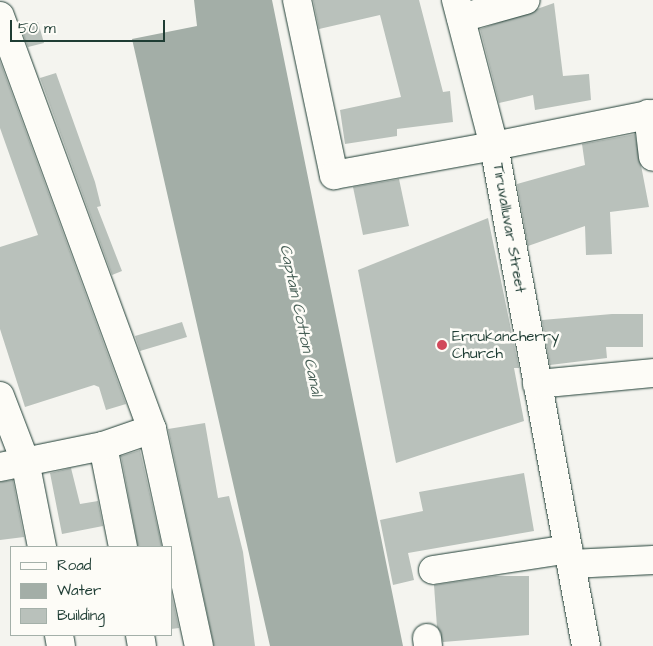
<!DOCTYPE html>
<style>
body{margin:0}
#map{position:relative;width:653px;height:646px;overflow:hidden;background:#f4f4ef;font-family:"Architects Daughter",sans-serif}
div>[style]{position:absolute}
.water>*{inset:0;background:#a3aea7}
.building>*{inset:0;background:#b9c1bb}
.roads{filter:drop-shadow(0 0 1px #1f3d34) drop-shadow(0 0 1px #1f3d34)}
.minor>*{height:28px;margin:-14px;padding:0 14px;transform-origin:14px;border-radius:14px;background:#fdfcf7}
.dots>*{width:14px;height:14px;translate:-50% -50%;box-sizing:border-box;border:2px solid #fdfcf7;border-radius:50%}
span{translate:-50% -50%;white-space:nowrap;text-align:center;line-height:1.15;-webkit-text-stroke:5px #fdfcf7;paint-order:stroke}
.street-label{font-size:15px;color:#1f3d34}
.poi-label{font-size:15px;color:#1f3d34}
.left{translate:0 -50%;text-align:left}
.water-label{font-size:16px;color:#475f56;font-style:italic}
.legend{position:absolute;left:10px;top:546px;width:162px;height:90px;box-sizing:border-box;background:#fdfcf7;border:1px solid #a4b0a9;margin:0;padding:6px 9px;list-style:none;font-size:15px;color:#1f3d34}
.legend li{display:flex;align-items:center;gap:10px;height:25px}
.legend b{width:25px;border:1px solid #a4b0a9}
.scale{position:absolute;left:10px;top:20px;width:155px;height:22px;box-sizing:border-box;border:2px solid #1f3d34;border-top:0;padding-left:6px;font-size:15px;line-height:18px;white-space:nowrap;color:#1f3d34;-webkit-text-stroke:4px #fdfcf7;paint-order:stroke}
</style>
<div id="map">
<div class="water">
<div style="clip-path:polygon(194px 0,272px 0,403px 646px,270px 646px,132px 39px,197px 26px)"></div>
</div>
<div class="building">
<div style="clip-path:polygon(313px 0,419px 0,443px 92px,450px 91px,453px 122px,397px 129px,397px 136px,345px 144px,340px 110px,401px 97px,380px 15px,319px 29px)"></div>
<div style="clip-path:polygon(554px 3px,563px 76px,589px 74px,591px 100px,535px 110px,533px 95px,499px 103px,480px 29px)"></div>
<div style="clip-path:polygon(38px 22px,44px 43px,28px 47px,20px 26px)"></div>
<div style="clip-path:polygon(0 61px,126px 404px,106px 410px,99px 387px,94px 385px,25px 407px,0 329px,0 247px,38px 235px,0 128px)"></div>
<div style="clip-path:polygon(56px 73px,95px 182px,101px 206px,97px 207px,122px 271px,112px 275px,40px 78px)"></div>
<div style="clip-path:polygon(635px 134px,649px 207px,610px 212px,612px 254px,586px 255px,585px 226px,528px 246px,517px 184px,585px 165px,582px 144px)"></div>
<div style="clip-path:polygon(399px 179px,409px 226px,363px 235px,353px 187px)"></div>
<div style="clip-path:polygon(488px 218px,519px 368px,514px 368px,524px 421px,396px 463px,358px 270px)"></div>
<div style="clip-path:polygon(612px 314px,643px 314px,643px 347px,606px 347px,607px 358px,550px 365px,542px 320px)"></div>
<div style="clip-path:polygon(182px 322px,187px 337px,140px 351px,135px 336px)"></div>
<div style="clip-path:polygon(205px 423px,218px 498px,229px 496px,243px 552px,255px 646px,214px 646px,168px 429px)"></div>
<div style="clip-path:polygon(140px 450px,162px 547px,138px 547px,121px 456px)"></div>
<div style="clip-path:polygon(71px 468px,80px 504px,98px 501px,103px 526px,62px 534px,50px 473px)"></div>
<div style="clip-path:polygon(524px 473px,534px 531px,408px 553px,414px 580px,393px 585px,380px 520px,423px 511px,419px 492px)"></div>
<div style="clip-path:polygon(13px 480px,24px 537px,0 540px,0 482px)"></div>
<div style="clip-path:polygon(495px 576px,529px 576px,529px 635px,443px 642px,437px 627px,434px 585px)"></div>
<div style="clip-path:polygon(171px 592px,179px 628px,171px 629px)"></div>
</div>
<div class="roads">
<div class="minor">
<div style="left:297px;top:0;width:179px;rotate:78.1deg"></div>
<div style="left:334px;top:175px;width:163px;rotate:-10.3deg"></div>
<div style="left:494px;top:146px;width:508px;rotate:79.57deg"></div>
<div style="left:456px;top:0;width:151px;rotate:75.4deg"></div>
<div style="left:494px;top:146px;width:162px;rotate:-11.4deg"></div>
<div style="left:0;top:16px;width:440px;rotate:69.8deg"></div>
<div style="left:152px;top:429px;width:222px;rotate:77.8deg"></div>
<div style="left:461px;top:18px;width:67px;rotate:-15.5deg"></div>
<div style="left:648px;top:114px;width:43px;rotate:83.4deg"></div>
<div style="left:537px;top:384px;width:117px;rotate:-5.4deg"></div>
<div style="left:0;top:396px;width:70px;rotate:69deg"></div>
<div style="left:25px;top:461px;width:88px;rotate:78.8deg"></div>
<div style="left:103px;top:446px;width:103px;rotate:78.8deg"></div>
<div style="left:0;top:467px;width:105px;rotate:-11.5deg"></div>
<div style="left:103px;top:446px;width:52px;rotate:-19.1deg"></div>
<div style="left:571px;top:564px;width:82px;rotate:-2.8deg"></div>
<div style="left:433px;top:570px;width:137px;rotate:-8.8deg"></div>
<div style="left:59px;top:635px;width:11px;rotate:80deg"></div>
<div style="left:140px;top:635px;width:11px;rotate:80deg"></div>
<div style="left:427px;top:638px;width:8px;rotate:83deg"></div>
</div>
</div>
<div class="dots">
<div style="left:442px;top:345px;background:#d1495b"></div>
</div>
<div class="street-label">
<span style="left:509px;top:228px;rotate:80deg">Tiruvalluvar Street</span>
</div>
<div class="poi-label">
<span class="left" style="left:452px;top:345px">Errukancherry<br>Church</span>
</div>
<div class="water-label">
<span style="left:301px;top:320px;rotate:78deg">Captain Cotton Canal</span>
</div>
<ul class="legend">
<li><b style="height:6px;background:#fdfcf7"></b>Road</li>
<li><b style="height:14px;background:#a3aea7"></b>Water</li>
<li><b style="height:14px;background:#b9c1bb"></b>Building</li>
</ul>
<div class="scale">50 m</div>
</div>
